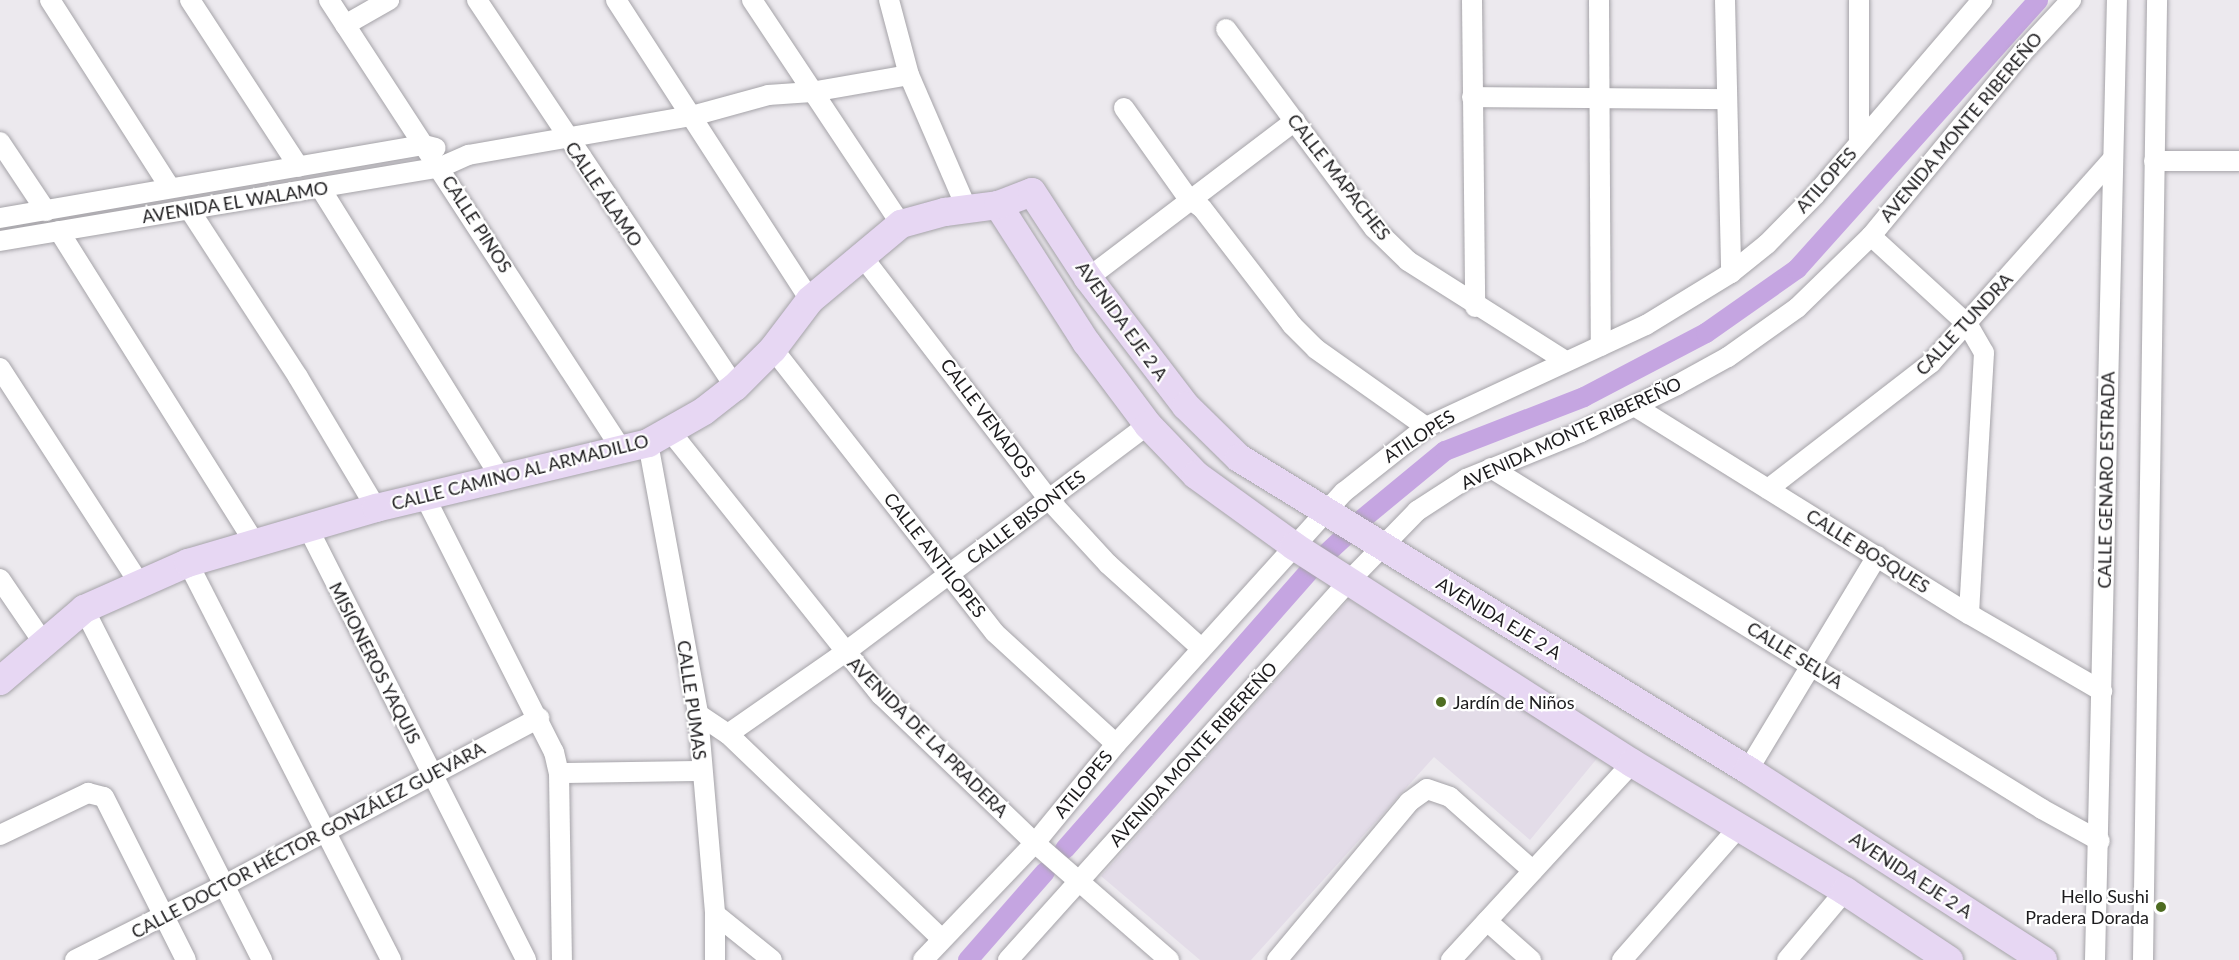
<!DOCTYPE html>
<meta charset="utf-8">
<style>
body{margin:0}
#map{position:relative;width:2239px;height:960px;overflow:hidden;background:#ece9ee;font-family:Lato,sans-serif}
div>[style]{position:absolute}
.built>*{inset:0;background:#e3dce8}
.canal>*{height:20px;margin:-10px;padding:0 10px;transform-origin:10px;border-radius:10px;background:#c5a5e1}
.roads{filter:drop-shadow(0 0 2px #a5a3a8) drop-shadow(0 0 2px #a5a3a8)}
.street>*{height:20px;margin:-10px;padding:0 10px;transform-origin:10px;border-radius:10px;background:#fff}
.secondary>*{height:28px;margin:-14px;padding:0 14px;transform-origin:14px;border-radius:14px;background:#e7d7f3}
.dots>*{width:16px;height:16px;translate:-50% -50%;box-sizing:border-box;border:3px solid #fff;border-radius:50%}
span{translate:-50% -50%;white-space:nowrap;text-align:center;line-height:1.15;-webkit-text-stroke:4.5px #fff;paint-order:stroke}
.street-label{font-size:18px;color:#1c1b1d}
.poi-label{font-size:18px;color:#1c1b1d}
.left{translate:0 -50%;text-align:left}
.right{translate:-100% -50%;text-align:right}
</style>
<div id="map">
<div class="built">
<div style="clip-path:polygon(1349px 599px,1599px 756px,1530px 840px,1434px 757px,1251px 960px,1200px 960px,1101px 876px)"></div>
</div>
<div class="canal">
<div style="left:1360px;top:521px;width:110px;rotate:-39.5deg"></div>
<div style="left:1445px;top:451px;width:149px;rotate:-21.2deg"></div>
<div style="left:1584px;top:397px;width:138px;rotate:-27.7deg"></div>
<div style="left:1706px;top:333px;width:111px;rotate:-35.1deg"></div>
<div style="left:1797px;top:269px;width:361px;rotate:-48.1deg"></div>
<div style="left:1327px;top:553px;width:23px;rotate:-43deg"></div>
<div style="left:1065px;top:849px;width:373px;rotate:-48.7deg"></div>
<div style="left:968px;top:960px;width:117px;rotate:-48.8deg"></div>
</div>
<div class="roads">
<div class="street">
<div style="left:50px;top:0;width:223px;rotate:57.4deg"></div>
<div style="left:190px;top:0;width:199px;rotate:56.9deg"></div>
<div style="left:329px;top:0;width:537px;rotate:56.93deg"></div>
<div style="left:477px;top:0;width:465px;rotate:56.3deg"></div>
<div style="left:616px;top:0;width:357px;rotate:57.1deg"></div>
<div style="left:752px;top:0;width:269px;rotate:56.4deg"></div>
<div style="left:889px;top:0;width:78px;rotate:75.1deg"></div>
<div style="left:909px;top:75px;width:146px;rotate:66.6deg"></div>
<div style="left:1472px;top:0;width:307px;rotate:89.4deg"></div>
<div style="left:1599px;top:0;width:346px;rotate:89.7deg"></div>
<div style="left:1725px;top:0;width:273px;rotate:88.7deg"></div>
<div style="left:1859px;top:0;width:143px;rotate:90deg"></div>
<div style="left:345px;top:25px;width:51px;rotate:-29.6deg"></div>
<div style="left:1226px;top:29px;width:248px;rotate:53.4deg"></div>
<div style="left:1374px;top:228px;width:47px;rotate:44.1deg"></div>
<div style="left:1408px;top:261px;width:185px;rotate:32.4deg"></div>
<div style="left:1472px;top:97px;width:254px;rotate:0.5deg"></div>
<div style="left:1124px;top:108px;width:110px;rotate:54.6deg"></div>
<div style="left:1188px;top:198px;width:17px;rotate:36deg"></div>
<div style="left:1202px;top:208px;width:148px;rotate:52.4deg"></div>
<div style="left:1292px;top:325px;width:34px;rotate:45deg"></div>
<div style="left:1316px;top:349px;width:135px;rotate:35.3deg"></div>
<div style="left:0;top:142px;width:83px;rotate:56.3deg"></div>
<div style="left:2154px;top:161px;width:85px"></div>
<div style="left:321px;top:189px;width:343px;rotate:58.1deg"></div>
<div style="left:189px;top:209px;width:200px;rotate:57deg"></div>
<div style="left:298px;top:377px;width:152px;rotate:59.2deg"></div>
<div style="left:0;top:218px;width:430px;rotate:-9.8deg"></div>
<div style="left:424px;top:145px;width:12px;rotate:14deg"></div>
<div style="left:59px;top:231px;width:367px;rotate:57.9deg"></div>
<div style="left:1871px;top:236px;width:132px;rotate:42.5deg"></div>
<div style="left:1968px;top:325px;width:32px;rotate:60deg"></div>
<div style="left:1984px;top:353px;width:261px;rotate:93.3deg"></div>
<div style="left:0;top:241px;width:447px;rotate:-9.5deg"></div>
<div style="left:441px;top:167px;width:30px;rotate:-24deg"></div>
<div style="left:468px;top:155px;width:227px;rotate:-9.9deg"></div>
<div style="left:692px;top:116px;width:79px;rotate:-15.4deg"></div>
<div style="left:768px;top:95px;width:44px;rotate:-3.9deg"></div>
<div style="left:812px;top:92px;width:98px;rotate:-9.9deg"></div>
<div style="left:862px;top:256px;width:309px;rotate:52.5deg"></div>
<div style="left:1050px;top:501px;width:86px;rotate:47.4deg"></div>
<div style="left:1108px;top:564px;width:125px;rotate:42.1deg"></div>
<div style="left:1088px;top:278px;width:260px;rotate:-37.2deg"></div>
<div style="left:773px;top:349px;width:360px;rotate:52deg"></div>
<div style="left:995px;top:633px;width:164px;rotate:42.5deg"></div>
<div style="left:0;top:368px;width:257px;rotate:57.1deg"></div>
<div style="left:1636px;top:407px;width:392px;rotate:31.9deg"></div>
<div style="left:1969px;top:614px;width:154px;rotate:30.1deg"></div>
<div style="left:670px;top:431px;width:338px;rotate:51.4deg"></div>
<div style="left:881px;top:695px;width:214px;rotate:43.9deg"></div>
<div style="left:1035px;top:843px;width:178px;rotate:41.1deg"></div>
<div style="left:648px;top:443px;width:276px;rotate:79.5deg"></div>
<div style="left:698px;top:714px;width:201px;rotate:85.1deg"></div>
<div style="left:715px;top:914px;width:46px;rotate:90deg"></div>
<div style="left:1491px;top:468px;width:648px;rotate:31.75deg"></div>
<div style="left:2042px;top:809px;width:66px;rotate:28.9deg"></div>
<div style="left:1768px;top:489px;width:206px;rotate:-37.7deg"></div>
<div style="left:1931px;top:363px;width:272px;rotate:-48.3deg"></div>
<div style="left:425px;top:497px;width:286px;rotate:63.2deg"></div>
<div style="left:554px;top:752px;width:22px;rotate:77deg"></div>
<div style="left:559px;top:773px;width:187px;rotate:89.1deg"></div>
<div style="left:307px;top:526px;width:486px;rotate:63.2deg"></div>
<div style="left:188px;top:563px;width:446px;rotate:62.9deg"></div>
<div style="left:0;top:579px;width:76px;rotate:55.7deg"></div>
<div style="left:84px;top:609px;width:394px;rotate:63.1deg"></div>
<div style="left:698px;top:714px;width:36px;rotate:34deg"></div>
<div style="left:728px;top:734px;width:296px;rotate:43.8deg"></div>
<div style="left:728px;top:734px;width:141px;rotate:-34.9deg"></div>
<div style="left:844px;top:653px;width:380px;rotate:-36.9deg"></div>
<div style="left:1748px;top:770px;width:250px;rotate:-58.9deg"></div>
<div style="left:559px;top:773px;width:143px;rotate:-0.8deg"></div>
<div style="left:0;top:835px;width:98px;rotate:-25.5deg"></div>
<div style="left:88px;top:793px;width:16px;rotate:14deg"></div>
<div style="left:104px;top:797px;width:182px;rotate:63.3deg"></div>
<div style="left:715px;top:914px;width:73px;rotate:38.9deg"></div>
<div style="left:1487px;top:921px;width:59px;rotate:41.6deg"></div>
<div style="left:75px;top:960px;width:168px;rotate:-26.6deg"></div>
<div style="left:225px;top:885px;width:356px;rotate:-28deg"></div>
<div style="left:923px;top:960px;width:162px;rotate:-46.3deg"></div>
<div style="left:1035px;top:843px;width:128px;rotate:-50.7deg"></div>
<div style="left:1116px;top:744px;width:340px;rotate:-47.9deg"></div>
<div style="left:1344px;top:492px;width:105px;rotate:-38.4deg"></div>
<div style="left:1426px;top:427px;width:242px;rotate:-24.9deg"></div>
<div style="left:1646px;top:325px;width:100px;rotate:-31.5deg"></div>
<div style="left:1731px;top:273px;width:46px;rotate:-38.9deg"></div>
<div style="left:1767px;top:244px;width:69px;rotate:-45.6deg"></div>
<div style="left:1815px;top:195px;width:257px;rotate:-49.4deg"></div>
<div style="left:1008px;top:960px;width:510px;rotate:-48.02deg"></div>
<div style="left:1349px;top:581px;width:98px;rotate:-45.8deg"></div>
<div style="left:1417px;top:511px;width:59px;rotate:-33.1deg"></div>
<div style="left:1466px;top:479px;width:124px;rotate:-22.2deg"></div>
<div style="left:1581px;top:432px;width:107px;rotate:-26.1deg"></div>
<div style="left:1677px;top:385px;width:58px;rotate:-28.8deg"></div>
<div style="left:1728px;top:357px;width:85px;rotate:-35.4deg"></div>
<div style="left:1797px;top:308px;width:103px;rotate:-44.2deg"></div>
<div style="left:1871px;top:236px;width:236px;rotate:-50.5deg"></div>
<div style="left:2021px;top:54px;width:74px;rotate:-47.2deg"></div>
<div style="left:1277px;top:960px;width:206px;rotate:-50.1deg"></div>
<div style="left:1409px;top:802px;width:22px;rotate:-36deg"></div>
<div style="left:1427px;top:789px;width:24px;rotate:19deg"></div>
<div style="left:1450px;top:797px;width:111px;rotate:41.7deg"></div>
<div style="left:1451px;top:960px;width:268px;rotate:-47.4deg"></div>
<div style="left:1622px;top:960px;width:177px;rotate:-48.7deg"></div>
<div style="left:1787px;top:960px;width:90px;rotate:-50deg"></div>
<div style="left:2095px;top:960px;width:960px;rotate:-88.69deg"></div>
<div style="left:2143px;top:960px;width:960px;rotate:-89.16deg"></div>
</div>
<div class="secondary">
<div style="left:998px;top:205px;width:163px;rotate:57.3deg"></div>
<div style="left:1086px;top:342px;width:104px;rotate:53.2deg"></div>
<div style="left:1148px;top:425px;width:69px;rotate:46.2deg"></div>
<div style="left:1196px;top:475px;width:121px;rotate:35.9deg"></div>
<div style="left:1294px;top:546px;width:402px;rotate:32.7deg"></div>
<div style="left:1632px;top:763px;width:249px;rotate:31deg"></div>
<div style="left:1845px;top:891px;width:125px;rotate:33.6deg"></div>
<div style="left:0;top:681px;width:111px;rotate:-40.6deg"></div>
<div style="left:84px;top:609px;width:114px;rotate:-23.9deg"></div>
<div style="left:188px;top:563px;width:196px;rotate:-16.3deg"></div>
<div style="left:376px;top:508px;width:280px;rotate:-13.4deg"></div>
<div style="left:648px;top:443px;width:64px;rotate:-29.7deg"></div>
<div style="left:704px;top:411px;width:39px;rotate:-38deg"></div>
<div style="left:735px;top:387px;width:54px;rotate:-45deg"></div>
<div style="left:773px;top:349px;width:61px;rotate:-52.9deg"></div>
<div style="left:810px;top:300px;width:119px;rotate:-39.9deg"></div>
<div style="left:901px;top:224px;width:46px;rotate:-15.3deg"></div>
<div style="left:945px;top:212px;width:53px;rotate:-7.5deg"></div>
<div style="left:998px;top:205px;width:36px;rotate:-21deg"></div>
<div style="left:1032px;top:192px;width:103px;rotate:56.9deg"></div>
<div style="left:1088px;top:278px;width:161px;rotate:52.6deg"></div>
<div style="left:1186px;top:406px;width:74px;rotate:44.5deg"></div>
<div style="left:1239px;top:458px;width:597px;rotate:31.51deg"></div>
<div style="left:1748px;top:770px;width:351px;rotate:32.8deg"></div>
</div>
</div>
<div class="dots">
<div style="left:1441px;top:702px;background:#4e6c21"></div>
<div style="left:2161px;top:907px;background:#4e6c21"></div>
</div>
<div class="street-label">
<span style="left:1961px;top:127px;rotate:-50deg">AVENIDA MONTE RIBEREÑO</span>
<span style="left:1339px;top:177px;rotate:52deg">CALLE MAPACHES</span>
<span style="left:1826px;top:180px;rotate:-48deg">ATILOPES</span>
<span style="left:604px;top:194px;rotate:56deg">CALLE ÁLAMO</span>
<span style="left:235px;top:202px;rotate:-9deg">AVENIDA EL WALAMO</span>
<span style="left:477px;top:224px;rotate:57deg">CALLE PINOS</span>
<span style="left:1122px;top:321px;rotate:54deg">AVENIDA EJE 2 A</span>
<span style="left:1964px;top:324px;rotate:-47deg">CALLE TUNDRA</span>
<span style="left:988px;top:418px;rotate:53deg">CALLE VENADOS</span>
<span style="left:1571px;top:433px;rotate:-25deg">AVENIDA MONTE RIBEREÑO</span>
<span style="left:1419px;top:436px;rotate:-33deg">ATILOPES</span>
<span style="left:520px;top:472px;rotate:-14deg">CALLE CAMINO AL ARMADILLO</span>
<span style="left:2106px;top:480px;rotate:-89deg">CALLE GENARO ESTRADA</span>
<span style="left:1026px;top:517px;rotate:-37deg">CALLE BISONTES</span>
<span style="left:1868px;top:551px;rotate:32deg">CALLE BOSQUES</span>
<span style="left:935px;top:555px;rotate:52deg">CALLE ANTILOPES</span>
<span style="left:1499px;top:618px;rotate:31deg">AVENIDA EJE 2 A</span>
<span style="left:1795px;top:655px;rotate:32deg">CALLE SELVA</span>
<span style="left:375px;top:663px;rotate:63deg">MISIONEROS YAQUIS</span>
<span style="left:692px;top:700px;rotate:82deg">CALLE PUMAS</span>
<span style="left:928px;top:737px;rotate:45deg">AVENIDA DE LA PRADERA</span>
<span style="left:1193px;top:754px;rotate:-48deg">AVENIDA MONTE RIBEREÑO</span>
<span style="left:1083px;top:784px;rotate:-51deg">ATILOPES</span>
<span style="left:308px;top:840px;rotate:-28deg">CALLE DOCTOR HÉCTOR GONZÁLEZ GUEVARA</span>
<span style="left:1911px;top:875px;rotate:33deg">AVENIDA EJE 2 A</span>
</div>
<div class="poi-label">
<span class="left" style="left:1453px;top:702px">Jardín de Niños</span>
<span class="right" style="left:2149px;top:907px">Hello Sushi<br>Pradera Dorada</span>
</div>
</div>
